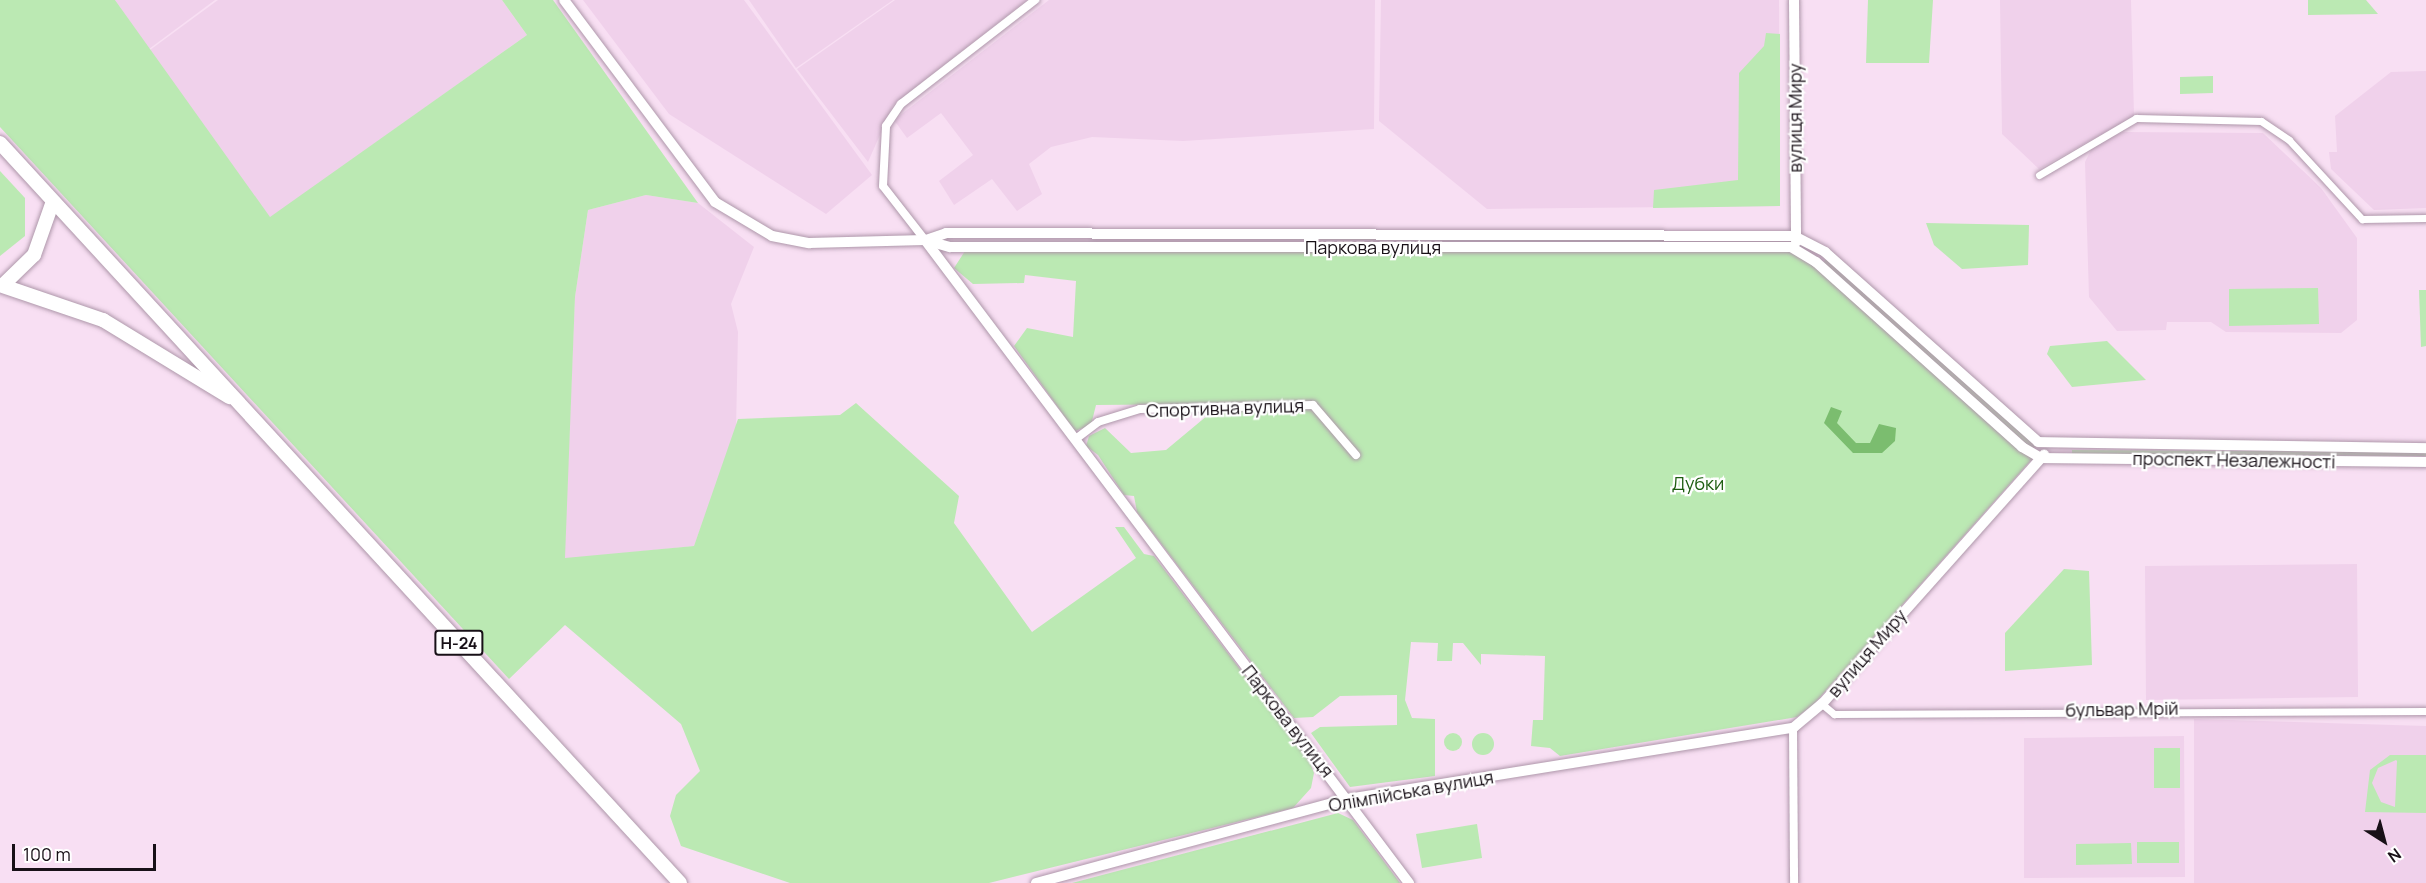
<!DOCTYPE html>
<meta charset="utf-8">
<style>
body{margin:0}
#map{position:relative;width:2426px;height:883px;overflow:hidden;background:#f8dff3;font-family:Manrope,sans-serif}
div>[style]{position:absolute}
.built>*{inset:0;background:#f0d1eb}
.green>*{inset:0;background:#bbe9b3}
.round{border-radius:50%}
.water>*{inset:0;background:#7bbd6f}
.roads{filter:drop-shadow(0 0 2px #ae97aa) drop-shadow(0 0 2px #ae97aa)}
.pedestrian>*{height:7px;margin:-3.5px;padding:0 3.5px;transform-origin:3.5px;border-radius:3.5px;background:#fff}
.minor>*{height:8px;margin:-4px;padding:0 4px;transform-origin:4px;border-radius:4px;background:#fff}
.tertiary>*{height:10px;margin:-5px;padding:0 5px;transform-origin:5px;border-radius:5px;background:#fff}
.primary>*{height:14px;margin:-7px;padding:0 7px;transform-origin:7px;border-radius:7px;background:#fff}
span{translate:-50% -50%;white-space:nowrap;text-align:center;line-height:1.15;-webkit-text-stroke:4.5px #fff;paint-order:stroke}
.shield-label span{padding:2px 4px;background:#fff;border:2px solid;border-radius:4px;-webkit-text-stroke-width:0}
.shield-label{font-size:16px;color:#181017;font-weight:700}
.street-label{font-size:18px;color:#181017}
.park-label{font-size:18px;color:#1d5d10}
.north{position:absolute;left:2354px;top:811px;width:60px;height:60px;-webkit-text-stroke:4px #fff;paint-order:stroke;rotate:144deg;font-size:16px;font-weight:700;line-height:24px;text-align:center;color:#181017}
.north::after{content:'';display:block;margin:auto;width:21px;height:27px;background:#181017;clip-path:polygon(50% 0,100% 100%,50% 72%,0 100%)}
.scale{position:absolute;left:12px;top:844px;width:144px;height:27px;box-sizing:border-box;border:3px solid #181017;border-top:0;padding-left:8px;font-size:18px;line-height:21px;white-space:nowrap;color:#181017;-webkit-text-stroke:4px #fff;paint-order:stroke}
</style>
<div id="map">
<div class="built">
<div style="clip-path:polygon(115px 0,215px 0,149px 49px)"></div>
<div style="clip-path:polygon(218px 0,502px 0,527px 35px,270px 218px,150px 50px)"></div>
<div style="clip-path:polygon(583px 0,744px 0,872px 175px,826px 214px,669px 114px)"></div>
<div style="clip-path:polygon(749px 0,893px 0,796px 68px)"></div>
<div style="clip-path:polygon(895px 0,1027px 0,893px 105px,868px 162px,797px 69px)"></div>
<div style="clip-path:polygon(1049px 0,1375px 0,1374px 129px,1183px 141px,1092px 137px,1051px 147px,1029px 164px,1042px 194px,1017px 211px,992px 179px,954px 205px,939px 181px,973px 155px,941px 113px,907px 138px,894px 120px)"></div>
<div style="clip-path:polygon(1381px 0,1779px 0,1780px 206px,1487px 209px,1379px 121px)"></div>
<div style="clip-path:polygon(2000px 0,2131px 0,2134px 116px,2039px 169px,2002px 134px)"></div>
<div style="clip-path:polygon(2426px 71px,2426px 208px,2374px 210px,2331px 169px,2329px 152px,2337px 152px,2335px 116px,2391px 72px)"></div>
<div style="clip-path:polygon(2123px 132px,2263px 133px,2321px 188px,2357px 238px,2357px 320px,2341px 333px,2226px 332px,2211px 322px,2167px 322px,2166px 330px,2117px 331px,2089px 297px,2085px 162px,2093px 146px)"></div>
<div style="clip-path:polygon(646px 195px,698px 203px,754px 247px,731px 304px,738px 332px,736px 430px,694px 546px,564px 559px,575px 297px,588px 210px)"></div>
<div style="clip-path:polygon(2357px 564px,2358px 697px,2146px 700px,2145px 566px)"></div>
<div style="clip-path:polygon(2194px 719px,2426px 726px,2426px 883px,2194px 883px)"></div>
<div style="clip-path:polygon(2184px 736px,2185px 877px,2024px 878px,2024px 738px)"></div>
</div>
<div class="green">
<div style="clip-path:polygon(0 0,115px 0,270px 217px,527px 35px,502px 0,553px 0,698px 203px,646px 195px,588px 210px,575px 297px,565px 558px,694px 546px,738px 419px,840px 415px,856px 403px,959px 496px,954px 523px,1032px 632px,1136px 558px,1115px 527px,1124px 527px,1144px 554px,1154px 556px,1309px 760px,1314px 773px,1311px 788px,1293px 808px,989px 883px,790px 883px,681px 846px,670px 816px,676px 795px,700px 771px,681px 724px,565px 625px,509px 679px,0 127px)"></div>
<div style="clip-path:polygon(1868px 0,1933px 0,1929px 63px,1866px 63px)"></div>
<div style="clip-path:polygon(2308px 0,2366px 0,2378px 14px,2308px 15px)"></div>
<div style="clip-path:polygon(1766px 33px,1780px 34px,1780px 206px,1653px 208px,1654px 190px,1738px 180px,1739px 73px,1764px 46px)"></div>
<div style="clip-path:polygon(2213px 76px,2213px 93px,2180px 94px,2180px 77px)"></div>
<div style="clip-path:polygon(0 171px,25px 198px,25px 236px,0 256px)"></div>
<div style="clip-path:polygon(1926px 223px,2029px 225px,2028px 265px,1962px 269px,1934px 245px)"></div>
<div style="clip-path:polygon(951px 237px,1766px 239px,1766px 243px)"></div>
<div style="clip-path:polygon(965px 251px,1789px 252px,1805px 259px,2033px 458px,1814px 704px,1797px 717px,1560px 756px,1550px 748px,1531px 746px,1533px 720px,1543px 720px,1545px 656px,1481px 654px,1481px 665px,1463px 643px,1453px 643px,1452px 661px,1437px 661px,1438px 643px,1411px 642px,1405px 700px,1412px 718px,1435px 719px,1435px 776px,1350px 787px,1311px 733px,1320px 727px,1397px 725px,1397px 695px,1340px 696px,1313px 717px,1294px 718px,1137px 512px,1134px 496px,1124px 495px,1098px 455px,1086px 446px,1089px 436px,1105px 428px,1131px 453px,1166px 450px,1208px 415px,1209px 404px,1096px 405px,1091px 425px,1075px 431px,1014px 346px,1027px 328px,1073px 337px,1076px 281px,1025px 275px,1024px 283px,973px 284px,954px 268px)"></div>
<div style="clip-path:polygon(1826px 259px,2036px 446px,2032px 449px,1823px 263px)"></div>
<div style="clip-path:polygon(2318px 288px,2319px 324px,2229px 326px,2229px 289px)"></div>
<div style="clip-path:polygon(2419px 290px,2426px 290px,2426px 346px,2421px 347px)"></div>
<div style="clip-path:polygon(2107px 341px,2146px 380px,2072px 387px,2047px 354px,2050px 346px)"></div>
<div style="clip-path:polygon(2072px 450px,2426px 452px,2426px 456px,2072px 454px)"></div>
<div style="clip-path:polygon(2064px 569px,2089px 571px,2092px 665px,2005px 671px,2005px 633px)"></div>
<div class="round" style="left:1472px;top:733px;width:22px;height:22px"></div>
<div class="round" style="left:1444px;top:733px;width:18px;height:18px"></div>
<div style="clip-path:polygon(2154px 748px,2180px 748px,2180px 788px,2154px 788px)"></div>
<div style="clip-path:polygon(evenodd,2390px 755px,2426px 755px,2426px 813px,2365px 812px,2370px 770px,2390px 755px,2396px 760px,2397px 761px,2395px 807px,2381px 802px,2372px 783px,2378px 768px,2396px 760px)"></div>
<div style="clip-path:polygon(1338px 813px,1353px 820px,1400px 883px,1072px 883px)"></div>
<div style="clip-path:polygon(1477px 824px,1482px 858px,1422px 868px,1416px 834px)"></div>
<div style="clip-path:polygon(2137px 842px,2179px 842px,2179px 863px,2137px 863px)"></div>
<div style="clip-path:polygon(2131px 843px,2132px 864px,2076px 865px,2076px 844px)"></div>
</div>
<div class="water">
<div style="clip-path:polygon(1831px 407px,1842px 411px,1837px 423px,1856px 443px,1870px 443px,1879px 424px,1896px 428px,1895px 441px,1882px 453px,1853px 453px,1824px 423px)"></div>
</div>
<div class="roads">
<div class="pedestrian">
<div style="left:2039px;top:175px;width:113px;rotate:-30.4deg"></div>
<div style="left:2136px;top:118px;width:125px;rotate:1.4deg"></div>
<div style="left:2261px;top:121px;width:34px;rotate:34deg"></div>
<div style="left:2289px;top:140px;width:108px;rotate:47.3deg"></div>
<div style="left:2362px;top:219px;width:64px;rotate:-0.9deg"></div>
<div style="left:1822px;top:704px;width:16px;rotate:40deg"></div>
<div style="left:1834px;top:714px;width:592px;rotate:-0.29deg"></div>
</div>
<div class="minor">
<div style="left:925px;top:240px;width:68px;rotate:-127.9deg"></div>
<div style="left:883px;top:186px;width:60px;rotate:-87.1deg"></div>
<div style="left:886px;top:126px;width:27px;rotate:-56deg"></div>
<div style="left:901px;top:104px;width:170px;rotate:-37.8deg"></div>
<div style="left:1077px;top:438px;width:26px;rotate:-37deg"></div>
<div style="left:1098px;top:422px;width:44px;rotate:-17.2deg"></div>
<div style="left:1140px;top:409px;width:173px;rotate:-1.3deg"></div>
<div style="left:1313px;top:405px;width:66px;rotate:49.3deg"></div>
<div style="left:1793px;top:728px;width:155px;rotate:89.6deg"></div>
</div>
<div class="tertiary">
<div style="left:564px;top:0;width:252px;rotate:53.2deg"></div>
<div style="left:715px;top:202px;width:66px;rotate:30.8deg"></div>
<div style="left:772px;top:236px;width:38px;rotate:11deg"></div>
<div style="left:809px;top:243px;width:116px;rotate:-1.5deg"></div>
<div style="left:925px;top:240px;width:26px;rotate:16deg"></div>
<div style="left:950px;top:247px;width:841px"></div>
<div style="left:1791px;top:247px;width:29px;rotate:31deg"></div>
<div style="left:1816px;top:262px;width:277px;rotate:41.9deg"></div>
<div style="left:2022px;top:447px;width:22px;rotate:30deg"></div>
<div style="left:2041px;top:458px;width:385px;rotate:0.6deg"></div>
<div style="left:1794px;top:0;width:242px;rotate:89.5deg"></div>
<div style="left:925px;top:240px;width:805px;rotate:53.03deg"></div>
<div style="left:926px;top:240px;width:21px;rotate:-19deg"></div>
<div style="left:946px;top:233px;width:848px;rotate:0.2deg"></div>
<div style="left:1794px;top:236px;width:35px;rotate:27deg"></div>
<div style="left:1825px;top:252px;width:285px;rotate:41.7deg"></div>
<div style="left:2038px;top:442px;width:388px;rotate:0.9deg"></div>
<div style="left:1036px;top:883px;width:323px;rotate:-15.1deg"></div>
<div style="left:1348px;top:799px;width:451px;rotate:-9.1deg"></div>
<div style="left:1793px;top:728px;width:38px;rotate:-40deg"></div>
<div style="left:1822px;top:704px;width:334px;rotate:-48.3deg"></div>
</div>
<div class="primary">
<div style="left:0;top:143px;width:1005px;rotate:47.42deg"></div>
<div style="left:0;top:285px;width:109px;rotate:18.8deg"></div>
<div style="left:103px;top:320px;width:148px;rotate:31.4deg"></div>
<div style="left:3px;top:285px;width:43px;rotate:-44.1deg"></div>
<div style="left:34px;top:255px;width:57px;rotate:-70.6deg"></div>
</div>
</div>
<div class="shield-label">
<span style="left:459px;top:643px">Н-24</span>
</div>
<div class="street-label">
<span style="left:1795px;top:118px;rotate:-90deg">вулиця Миру</span>
<span style="left:1373px;top:247px">Паркова вулиця</span>
<span style="left:1225px;top:408px;rotate:-2deg">Спортивна вулиця</span>
<span style="left:2234px;top:460px;rotate:1deg">проспект Незалежності</span>
<span style="left:1867px;top:653px;rotate:-49deg">вулиця Миру</span>
<span style="left:2122px;top:709px;rotate:-1deg">бульвар Мрій</span>
<span style="left:1288px;top:721px;rotate:52deg">Паркова вулиця</span>
<span style="left:1411px;top:791px;rotate:-10deg">Олімпійська вулиця</span>
</div>
<div class="park-label">
<span style="left:1698px;top:483px">Дубки</span>
</div>
<div class="north">N</div>
<div class="scale">100 m</div>
</div>
